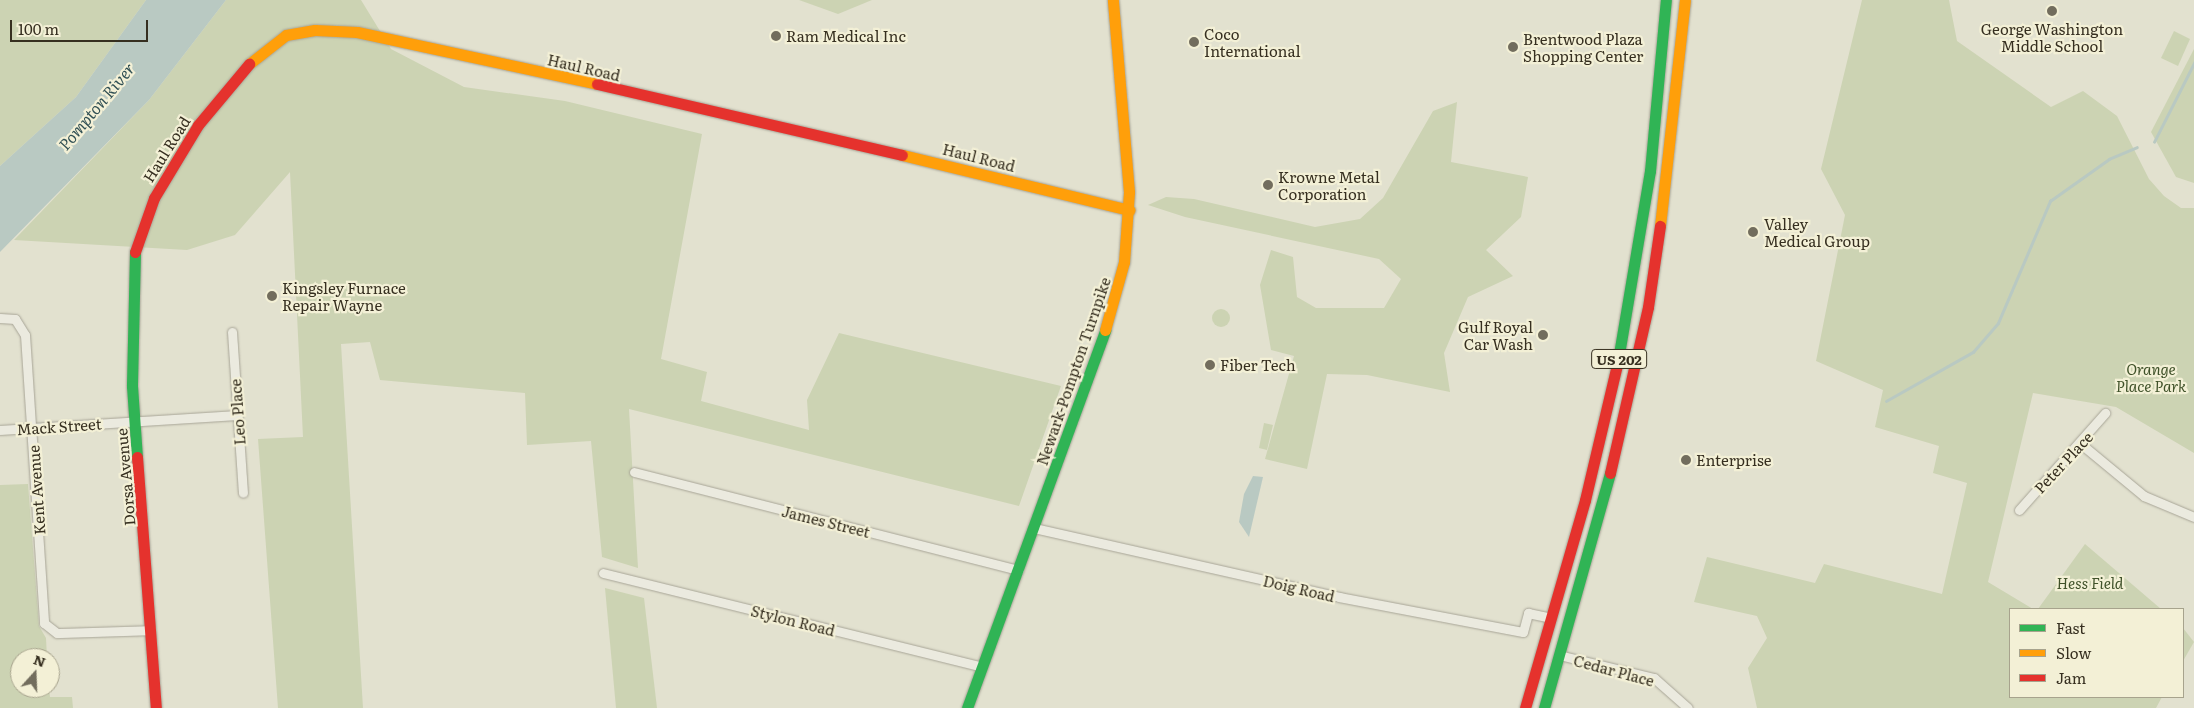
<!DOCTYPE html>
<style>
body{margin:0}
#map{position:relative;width:2194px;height:708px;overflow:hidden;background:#e2e1cf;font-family:Literata,serif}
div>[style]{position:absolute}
.green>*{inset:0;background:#ccd3b3}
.round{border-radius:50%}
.water>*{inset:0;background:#b9c9c2}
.stream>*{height:2.5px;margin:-1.25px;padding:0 1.25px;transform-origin:1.25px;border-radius:1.25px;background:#b9c9c2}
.roads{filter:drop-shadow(0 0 1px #a8a597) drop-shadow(0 0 1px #a8a597)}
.street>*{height:9px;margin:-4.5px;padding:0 4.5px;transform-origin:4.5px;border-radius:4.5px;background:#ebeadf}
.fast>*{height:11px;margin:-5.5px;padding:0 5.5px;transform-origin:5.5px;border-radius:5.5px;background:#30b455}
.slow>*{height:11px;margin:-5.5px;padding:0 5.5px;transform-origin:5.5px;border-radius:5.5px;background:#ff9f0a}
.jam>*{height:11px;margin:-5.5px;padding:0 5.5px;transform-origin:5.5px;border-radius:5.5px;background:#e5322d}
.dots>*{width:14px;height:14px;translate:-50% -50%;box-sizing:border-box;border:2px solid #f3f0d6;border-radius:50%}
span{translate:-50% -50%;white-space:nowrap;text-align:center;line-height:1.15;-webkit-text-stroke:4.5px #f3f0d6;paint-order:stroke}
.shield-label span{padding:1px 4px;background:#f3f0d6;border:1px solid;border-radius:4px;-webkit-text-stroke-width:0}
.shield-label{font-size:14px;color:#362f20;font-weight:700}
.poi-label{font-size:15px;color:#362f20}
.left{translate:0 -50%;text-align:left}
.right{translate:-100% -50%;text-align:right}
.street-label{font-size:15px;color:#362f20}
.park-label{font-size:15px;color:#3f5129;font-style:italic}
.water-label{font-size:16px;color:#315054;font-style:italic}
.legend{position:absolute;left:2009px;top:608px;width:175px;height:90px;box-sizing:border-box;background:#f3f0d6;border:1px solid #a7a38d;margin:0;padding:6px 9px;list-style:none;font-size:15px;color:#362f20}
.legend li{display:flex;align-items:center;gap:10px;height:25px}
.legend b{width:25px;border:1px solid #a7a38d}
.north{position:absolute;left:10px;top:648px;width:50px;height:50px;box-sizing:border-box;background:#f3f0d6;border:1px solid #a7a38d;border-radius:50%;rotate:20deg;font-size:14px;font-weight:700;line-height:20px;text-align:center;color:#362f20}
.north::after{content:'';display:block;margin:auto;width:18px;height:22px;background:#726d5d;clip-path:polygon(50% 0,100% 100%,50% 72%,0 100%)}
.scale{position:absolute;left:10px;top:20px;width:138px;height:22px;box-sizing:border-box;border:2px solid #362f20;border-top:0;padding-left:6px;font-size:15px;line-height:18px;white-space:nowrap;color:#362f20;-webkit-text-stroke:4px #f3f0d6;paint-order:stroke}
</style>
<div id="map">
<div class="green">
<div style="clip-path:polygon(0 0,146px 0,76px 97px,0 166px)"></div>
<div style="clip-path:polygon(226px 0,361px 0,391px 49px,464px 87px,565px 101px,702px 134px,661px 359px,707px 372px,701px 401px,809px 430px,807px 400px,839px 333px,1061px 386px,1019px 506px,629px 409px,638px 568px,602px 557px,591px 441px,527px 445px,525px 393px,380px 380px,370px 342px,341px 344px,363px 708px,278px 708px,258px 439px,303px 437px,290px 172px,235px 235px,187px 250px,14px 240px,149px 100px)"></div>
<div style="clip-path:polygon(799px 0,872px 0,838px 14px)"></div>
<div style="clip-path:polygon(1862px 0,1949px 0,1957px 41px,2051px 107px,2083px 91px,2117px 116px,2149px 179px,2164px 196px,2181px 208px,2194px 208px,2194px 453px,2116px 407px,2033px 393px,1988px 582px,2033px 609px,2010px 609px,2010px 697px,2162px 697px,2156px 708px,1757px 708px,1748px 668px,1767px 638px,1757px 616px,1694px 602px,1707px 557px,1815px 583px,1824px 564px,1942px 594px,1967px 483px,1933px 473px,1939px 446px,1875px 427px,1883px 390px,1816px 361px,1845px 215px,1821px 169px)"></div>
<div style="clip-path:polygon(2174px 31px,2190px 39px,2178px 66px,2161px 58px)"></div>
<div style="clip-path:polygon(2194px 49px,2194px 183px,2176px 177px,2151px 132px)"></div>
<div style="clip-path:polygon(1457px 102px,1451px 162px,1528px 177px,1521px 217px,1486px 250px,1513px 276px,1468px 297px,1444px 353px,1450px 392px,1367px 375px,1327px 374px,1307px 469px,1265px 459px,1294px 356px,1271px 350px,1260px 285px,1271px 250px,1293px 257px,1297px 297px,1316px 308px,1384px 308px,1401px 279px,1379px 259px,1185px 217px,1148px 205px,1166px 197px,1194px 199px,1315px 227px,1360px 219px,1383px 198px,1433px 111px)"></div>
<div class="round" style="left:1212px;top:309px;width:18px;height:18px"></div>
<div style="clip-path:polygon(1264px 423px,1273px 425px,1267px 450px,1259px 448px)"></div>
<div style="clip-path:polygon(28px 484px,39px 626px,46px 638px,47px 658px,20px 658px,20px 688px,49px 688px,50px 697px,72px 697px,73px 708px,0 708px,0 485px)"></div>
<div style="clip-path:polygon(2085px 544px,2161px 609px,2038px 609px)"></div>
<div style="clip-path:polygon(605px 588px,644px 598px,657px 708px,616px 708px)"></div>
<div style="clip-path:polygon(2183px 628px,2194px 642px,2183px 661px)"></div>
</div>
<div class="water">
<div style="clip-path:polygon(146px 0,226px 0,149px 100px,0 252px,0 166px,76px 97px)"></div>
<div style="clip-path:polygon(1253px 476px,1263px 477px,1249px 537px,1239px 522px,1244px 494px)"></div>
</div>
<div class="stream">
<div style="left:2154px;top:142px;width:89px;rotate:-63.1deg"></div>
<div style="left:1886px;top:401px;width:100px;rotate:-29.4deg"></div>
<div style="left:1973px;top:352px;width:38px;rotate:-49deg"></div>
<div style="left:1998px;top:323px;width:133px;rotate:-66.9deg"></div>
<div style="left:2050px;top:201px;width:72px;rotate:-35.4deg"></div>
<div style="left:2109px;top:159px;width:30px;rotate:-23deg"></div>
</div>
<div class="roads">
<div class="street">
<div style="left:0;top:318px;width:15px;rotate:4deg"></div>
<div style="left:15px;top:319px;width:19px;rotate:58deg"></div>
<div style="left:25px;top:335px;width:289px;rotate:86.2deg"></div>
<div style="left:44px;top:623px;width:16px;rotate:38deg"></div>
<div style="left:57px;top:633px;width:94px;rotate:-1.8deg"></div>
<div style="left:232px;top:332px;width:161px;rotate:86.1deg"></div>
<div style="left:0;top:430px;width:237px;rotate:-3.6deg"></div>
<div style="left:2081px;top:444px;width:82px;rotate:39.5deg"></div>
<div style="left:2144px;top:496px;width:54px;rotate:22.8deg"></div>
<div style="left:634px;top:472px;width:397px;rotate:14.3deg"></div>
<div style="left:2019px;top:510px;width:130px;rotate:-48.4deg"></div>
<div style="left:1034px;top:528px;width:313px;rotate:12.7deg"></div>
<div style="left:1339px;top:597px;width:187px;rotate:10.8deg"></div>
<div style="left:1523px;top:632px;width:20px;rotate:-75deg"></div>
<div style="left:1528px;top:613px;width:24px;rotate:12deg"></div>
<div style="left:603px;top:573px;width:390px;rotate:13.9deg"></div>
<div style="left:1559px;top:655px;width:98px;rotate:13.6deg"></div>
<div style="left:1654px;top:678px;width:45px;rotate:41.4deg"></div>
</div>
<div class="fast">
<div style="left:135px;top:252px;width:134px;rotate:91.3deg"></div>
<div style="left:132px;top:386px;width:71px;rotate:86deg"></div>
<div style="left:1618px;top:360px;width:192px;rotate:-80.4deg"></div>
<div style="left:1650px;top:171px;width:172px;rotate:-84.7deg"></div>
<div style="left:967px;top:708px;width:402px;rotate:-69.9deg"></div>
<div style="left:1544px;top:708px;width:244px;rotate:-74.3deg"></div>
</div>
<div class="slow">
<div style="left:249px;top:64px;width:47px;rotate:-38.1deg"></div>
<div style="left:286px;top:35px;width:29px;rotate:-10deg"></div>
<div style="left:315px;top:30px;width:42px;rotate:2.7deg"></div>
<div style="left:357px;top:32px;width:246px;rotate:12.2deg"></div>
<div style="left:902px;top:155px;width:234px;rotate:13.6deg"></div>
<div style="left:1660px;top:226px;width:227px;rotate:-83.7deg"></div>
<div style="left:1105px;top:330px;width:71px;rotate:-74.4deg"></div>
<div style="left:1124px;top:262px;width:70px;rotate:-85.9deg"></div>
<div style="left:1129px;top:192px;width:193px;rotate:-94.8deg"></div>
</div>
<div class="jam">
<div style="left:597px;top:84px;width:313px;rotate:13.1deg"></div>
<div style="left:135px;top:252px;width:57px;rotate:-70.6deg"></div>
<div style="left:154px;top:198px;width:85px;rotate:-58.9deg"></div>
<div style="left:198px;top:125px;width:80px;rotate:-50.1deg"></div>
<div style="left:137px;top:457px;width:252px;rotate:85.7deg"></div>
<div style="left:1610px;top:473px;width:170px;rotate:-77.1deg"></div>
<div style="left:1648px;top:307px;width:82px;rotate:-81.6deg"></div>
<div style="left:1525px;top:708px;width:216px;rotate:-73.9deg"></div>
<div style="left:1585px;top:500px;width:144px;rotate:-76.7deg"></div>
</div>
</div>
<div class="dots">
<div style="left:2052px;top:11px;background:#726d5d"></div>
<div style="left:776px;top:36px;background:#726d5d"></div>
<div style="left:1194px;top:42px;background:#726d5d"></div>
<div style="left:1513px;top:47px;background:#726d5d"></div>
<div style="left:1268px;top:185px;background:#726d5d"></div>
<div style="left:1753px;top:232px;background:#726d5d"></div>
<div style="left:272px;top:296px;background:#726d5d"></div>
<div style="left:1543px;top:335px;background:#726d5d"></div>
<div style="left:1210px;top:365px;background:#726d5d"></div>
<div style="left:1686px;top:460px;background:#726d5d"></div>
</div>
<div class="shield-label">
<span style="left:1619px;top:359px">US 202</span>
</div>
<div class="poi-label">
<span style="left:2052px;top:37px">George Washington<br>Middle School</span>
<span class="left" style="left:1204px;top:42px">Coco<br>International</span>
<span class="left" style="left:786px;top:36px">Ram Medical Inc</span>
<span class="left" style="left:1523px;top:47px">Brentwood Plaza<br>Shopping Center</span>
<span class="left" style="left:1278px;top:185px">Krowne Metal<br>Corporation</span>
<span class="left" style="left:1764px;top:232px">Valley<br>Medical Group</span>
<span class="left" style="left:282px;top:296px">Kingsley Furnace<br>Repair Wayne</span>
<span class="right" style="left:1533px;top:335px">Gulf Royal<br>Car Wash</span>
<span class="left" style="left:1220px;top:365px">Fiber Tech</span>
<span class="left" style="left:1696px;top:460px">Enterprise</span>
</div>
<div class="street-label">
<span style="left:584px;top:67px;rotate:13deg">Haul Road</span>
<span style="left:166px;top:149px;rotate:-58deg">Haul Road</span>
<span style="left:979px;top:157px;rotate:14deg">Haul Road</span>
<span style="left:1073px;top:371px;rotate:-71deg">Newark-Pompton Turnpike</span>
<span style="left:237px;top:412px;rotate:-94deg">Leo Place</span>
<span style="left:59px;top:426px;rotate:-4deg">Mack Street</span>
<span style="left:2063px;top:462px;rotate:-47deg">Peter Place</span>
<span style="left:125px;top:477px;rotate:-95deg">Dorsa Avenue</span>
<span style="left:36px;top:490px;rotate:-94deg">Kent Avenue</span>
<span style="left:826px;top:521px;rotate:14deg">James Street</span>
<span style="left:1299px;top:588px;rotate:13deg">Doig Road</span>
<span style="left:793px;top:620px;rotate:14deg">Stylon Road</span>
<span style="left:1614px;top:670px;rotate:15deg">Cedar Place</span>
</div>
<div class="park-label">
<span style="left:2151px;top:377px">Orange<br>Place Park</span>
<span style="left:2090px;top:583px">Hess Field</span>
</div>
<div class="water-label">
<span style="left:96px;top:106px;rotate:-50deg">Pompton River</span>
</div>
<ul class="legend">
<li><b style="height:6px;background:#30b455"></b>Fast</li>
<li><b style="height:6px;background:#ff9f0a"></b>Slow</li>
<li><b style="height:6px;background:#e5322d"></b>Jam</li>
</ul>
<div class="north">N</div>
<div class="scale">100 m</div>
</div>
